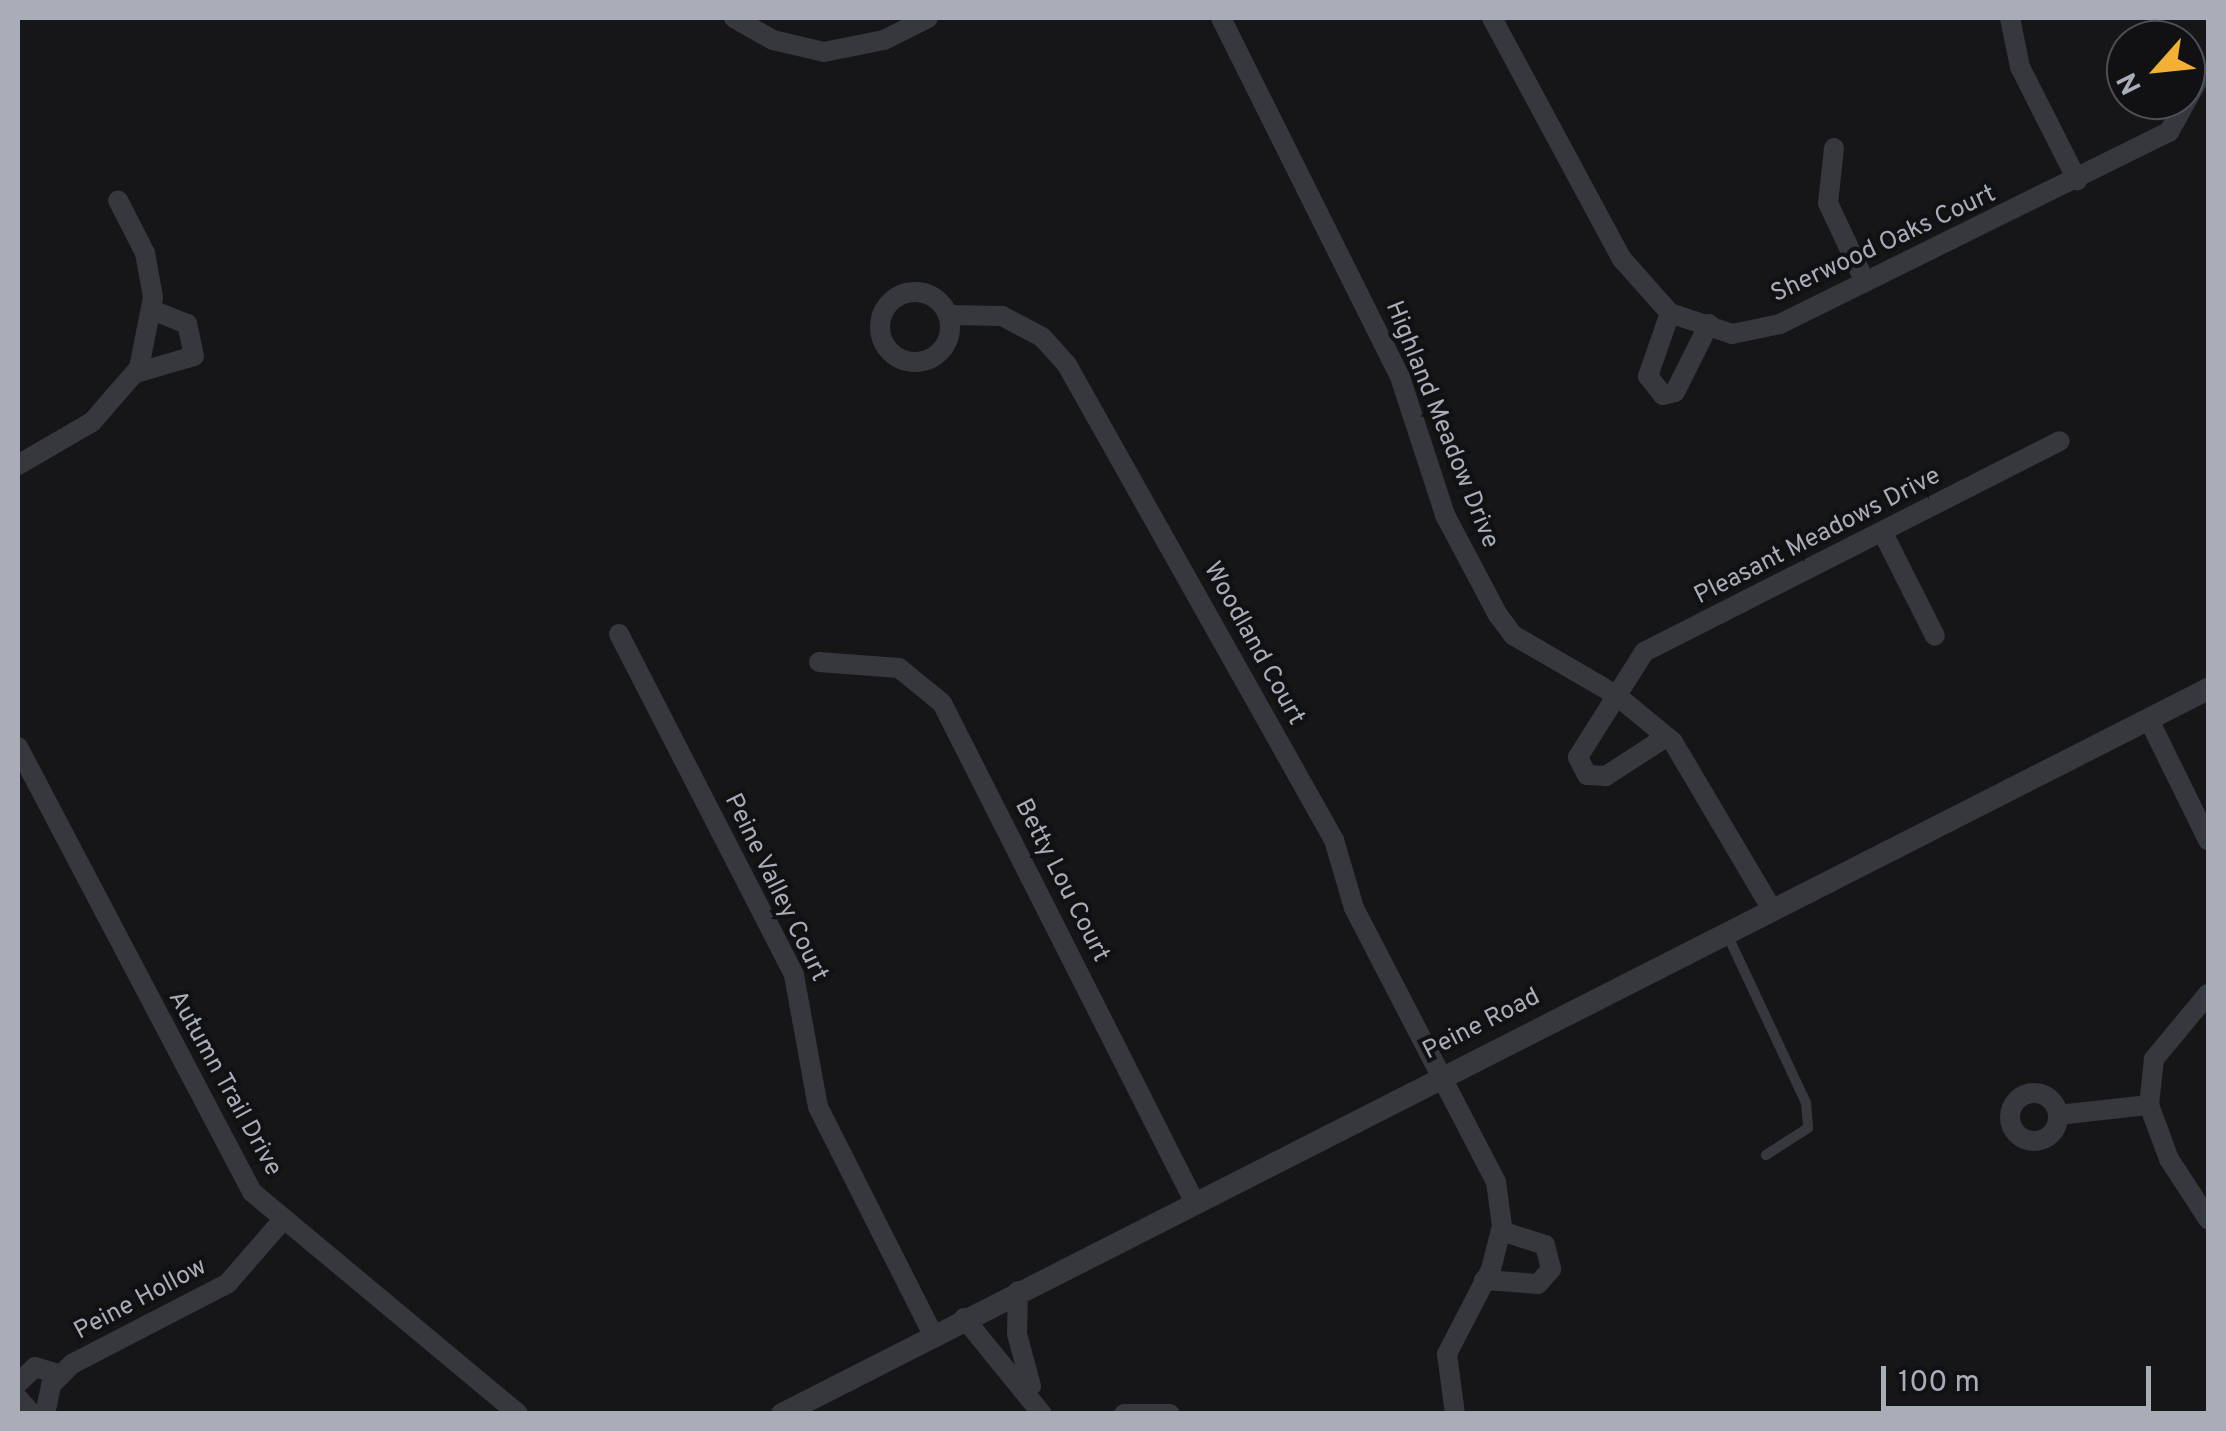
<!DOCTYPE html>
<style>
body{margin:0}
#map{position:relative;width:2226px;height:1431px;overflow:hidden;background:#161618;font-family:Overpass,sans-serif}
div>[style]{position:absolute}
.service>*{height:10px;margin:-5px;padding:0 5px;transform-origin:5px;border-radius:5px;background:#37383d}
.minor>*{height:20px;margin:-10px;padding:0 10px;transform-origin:10px;border-radius:10px;background:#37383d}
.minor>.ring{margin:-10px;padding:0;box-sizing:content-box;background:none;border:20px solid #37383d;border-radius:50%}
.tertiary>*{height:22px;margin:-11px;padding:0 11px;transform-origin:11px;border-radius:11px;background:#37383d}
span{translate:-50% -50%;white-space:nowrap;text-align:center;line-height:1.15;-webkit-text-stroke:8px #111113;paint-order:stroke}
.street-label{font-size:25px;color:#a8adb8}
.frame{position:absolute;inset:0;border:20px solid #a8adb8;pointer-events:none}
.north{position:absolute;left:2106px;top:20px;width:100px;height:100px;box-sizing:border-box;background:#111113;border:2px solid #4d4f55;border-radius:50%;rotate:243deg;font-size:28px;font-weight:700;line-height:40px;text-align:center;color:#a8adb8}
.north::after{content:'';display:block;margin:auto;width:35px;height:45px;background:#f2b134;clip-path:polygon(50% 0,100% 100%,50% 72%,0 100%)}
.scale{position:absolute;left:1881px;top:1366px;width:270px;height:45px;box-sizing:border-box;border:5px solid #a8adb8;border-top:0;padding-left:12px;font-size:30px;line-height:35px;white-space:nowrap;color:#a8adb8;-webkit-text-stroke:8px #111113;paint-order:stroke}
</style>
<div id="map">
<div class="service">
<div style="left:1726px;top:932px;width:189px;rotate:64.9deg"></div>
<div style="left:1806px;top:1103px;width:25px;rotate:85deg"></div>
<div style="left:1808px;top:1128px;width:50px;rotate:147.3deg"></div>
</div>
<div class="minor">
<div style="left:734px;top:18px;width:45px;rotate:29.4deg"></div>
<div style="left:773px;top:40px;width:52px;rotate:13.2deg"></div>
<div style="left:824px;top:52px;width:61px;rotate:-11.3deg"></div>
<div style="left:884px;top:40px;width:49px;rotate:-26.6deg"></div>
<div style="left:1221px;top:18px;width:401px;rotate:63.5deg"></div>
<div style="left:1400px;top:377px;width:145px;rotate:71.9deg"></div>
<div style="left:1445px;top:515px;width:113px;rotate:62.1deg"></div>
<div style="left:1498px;top:615px;width:25px;rotate:53deg"></div>
<div style="left:1513px;top:635px;width:119px;rotate:30.2deg"></div>
<div style="left:1616px;top:695px;width:74px;rotate:39.5deg"></div>
<div style="left:1673px;top:742px;width:193px;rotate:59.4deg"></div>
<div style="left:1492px;top:18px;width:274px;rotate:61.7deg"></div>
<div style="left:1622px;top:259px;width:72px;rotate:48.4deg"></div>
<div style="left:1670px;top:313px;width:65px;rotate:18.7deg"></div>
<div style="left:1732px;top:334px;width:49px;rotate:-11.8deg"></div>
<div style="left:1780px;top:324px;width:434px;rotate:-26.3deg"></div>
<div style="left:2169px;top:132px;width:57px;rotate:-60.8deg"></div>
<div style="left:2010px;top:18px;width:50px;rotate:78.5deg"></div>
<div style="left:2020px;top:67px;width:127px;rotate:63.2deg"></div>
<div style="left:1834px;top:148px;width:55px;rotate:96.2deg"></div>
<div style="left:1828px;top:203px;width:87px;rotate:64.9deg"></div>
<div class="ring" style="left:880px;top:292px;width:50px;height:50px"></div>
<div style="left:1670px;top:313px;width:67px;rotate:109.2deg"></div>
<div style="left:1648px;top:376px;width:24px;rotate:52deg"></div>
<div style="left:1663px;top:395px;width:12px;rotate:-14deg"></div>
<div style="left:1675px;top:392px;width:76px;rotate:-63.4deg"></div>
<div style="left:948px;top:315px;width:54px;rotate:1.1deg"></div>
<div style="left:1002px;top:316px;width:45px;rotate:27.7deg"></div>
<div style="left:1042px;top:337px;width:38px;rotate:48deg"></div>
<div style="left:1067px;top:365px;width:545px;rotate:60.66deg"></div>
<div style="left:1334px;top:840px;width:71px;rotate:73.6deg"></div>
<div style="left:1354px;top:908px;width:309px;rotate:62.6deg"></div>
<div style="left:1496px;top:1182px;width:44px;rotate:82.2deg"></div>
<div style="left:1502px;top:1226px;width:44px;rotate:104.3deg"></div>
<div style="left:1491px;top:1269px;width:96px;rotate:117.4deg"></div>
<div style="left:1447px;top:1354px;width:61px;rotate:82.4deg"></div>
<div style="left:136px;top:373px;width:60px;rotate:-16.3deg"></div>
<div style="left:194px;top:356px;width:33px;rotate:-102deg"></div>
<div style="left:187px;top:324px;width:38px;rotate:-158deg"></div>
<div style="left:18px;top:465px;width:86px;rotate:-30.2deg"></div>
<div style="left:92px;top:422px;width:72px;rotate:-49deg"></div>
<div style="left:139px;top:368px;width:72px;rotate:-78.8deg"></div>
<div style="left:153px;top:297px;width:45px;rotate:-100.3deg"></div>
<div style="left:145px;top:253px;width:59px;rotate:-117deg"></div>
<div style="left:1883px;top:533px;width:115px;rotate:63.2deg"></div>
<div style="left:619px;top:634px;width:383px;rotate:62.8deg"></div>
<div style="left:794px;top:975px;width:134px;rotate:79.7deg"></div>
<div style="left:818px;top:1107px;width:255px;rotate:63.2deg"></div>
<div style="left:819px;top:662px;width:80px;rotate:4.3deg"></div>
<div style="left:899px;top:668px;width:55px;rotate:39.1deg"></div>
<div style="left:942px;top:703px;width:560px;rotate:63.16deg"></div>
<div style="left:2149px;top:720px;width:134px;rotate:63.8deg"></div>
<div style="left:1666px;top:737px;width:72px;rotate:147deg"></div>
<div style="left:1606px;top:776px;width:19px;rotate:-177deg"></div>
<div style="left:1587px;top:775px;width:20px;rotate:-117deg"></div>
<div style="left:1578px;top:757px;width:124px;rotate:-57.8deg"></div>
<div style="left:1644px;top:652px;width:466px;rotate:-26.9deg"></div>
<div style="left:18px;top:747px;width:503px;rotate:62.26deg"></div>
<div style="left:252px;top:1192px;width:346px;rotate:39.8deg"></div>
<div style="left:2208px;top:994px;width:85px;rotate:129.7deg"></div>
<div style="left:2154px;top:1059px;width:46px;rotate:96.2deg"></div>
<div style="left:2149px;top:1105px;width:58px;rotate:69.7deg"></div>
<div style="left:2169px;top:1159px;width:72px;rotate:57deg"></div>
<div class="ring" style="left:2010px;top:1093px;width:28px;height:28px"></div>
<div style="left:2058px;top:1115px;width:92px;rotate:-6.3deg"></div>
<div style="left:1484px;top:1280px;width:54px;rotate:4.2deg"></div>
<div style="left:1538px;top:1284px;width:20px;rotate:-49deg"></div>
<div style="left:1551px;top:1269px;width:25px;rotate:-104deg"></div>
<div style="left:1545px;top:1245px;width:46px;rotate:-162.3deg"></div>
<div style="left:1018px;top:1291px;width:43px;rotate:91.3deg"></div>
<div style="left:1017px;top:1334px;width:54px;rotate:74.9deg"></div>
<div style="left:964px;top:1318px;width:124px;rotate:50.9deg"></div>
<div style="left:18px;top:1383px;width:23px;rotate:-43deg"></div>
<div style="left:35px;top:1367px;width:27px;rotate:17deg"></div>
<div style="left:18px;top:1398px;width:21px;rotate:49deg"></div>
<div style="left:45px;top:1414px;width:30px;rotate:-78deg"></div>
<div style="left:51px;top:1385px;width:30px;rotate:-45deg"></div>
<div style="left:72px;top:1364px;width:176px;rotate:-27.4deg"></div>
<div style="left:228px;top:1283px;width:81px;rotate:-49deg"></div>
<div style="left:1124px;top:1414px;width:46px"></div>
</div>
<div class="tertiary">
<div style="left:782px;top:1414px;width:1600px;rotate:-26.95deg"></div>
</div>
<div class="street-label">
<span style="left:1884px;top:245px;rotate:-25deg">Sherwood Oaks Court</span>
<span style="left:1441px;top:425px;rotate:68deg">Highland Meadow Drive</span>
<span style="left:1818px;top:537px;rotate:-27deg">Pleasant Meadows Drive</span>
<span style="left:1253px;top:644px;rotate:61deg">Woodland Court</span>
<span style="left:1061px;top:881px;rotate:63deg">Betty Lou Court</span>
<span style="left:775px;top:888px;rotate:64deg">Peine Valley Court</span>
<span style="left:1482px;top:1025px;rotate:-27deg">Peine Road</span>
<span style="left:224px;top:1084px;rotate:61deg">Autumn Trail Drive</span>
<span style="left:141px;top:1300px;rotate:-28deg">Peine Hollow</span>
</div>
<div class="frame"></div>
<div class="north">N</div>
<div class="scale">100 m</div>
</div>
